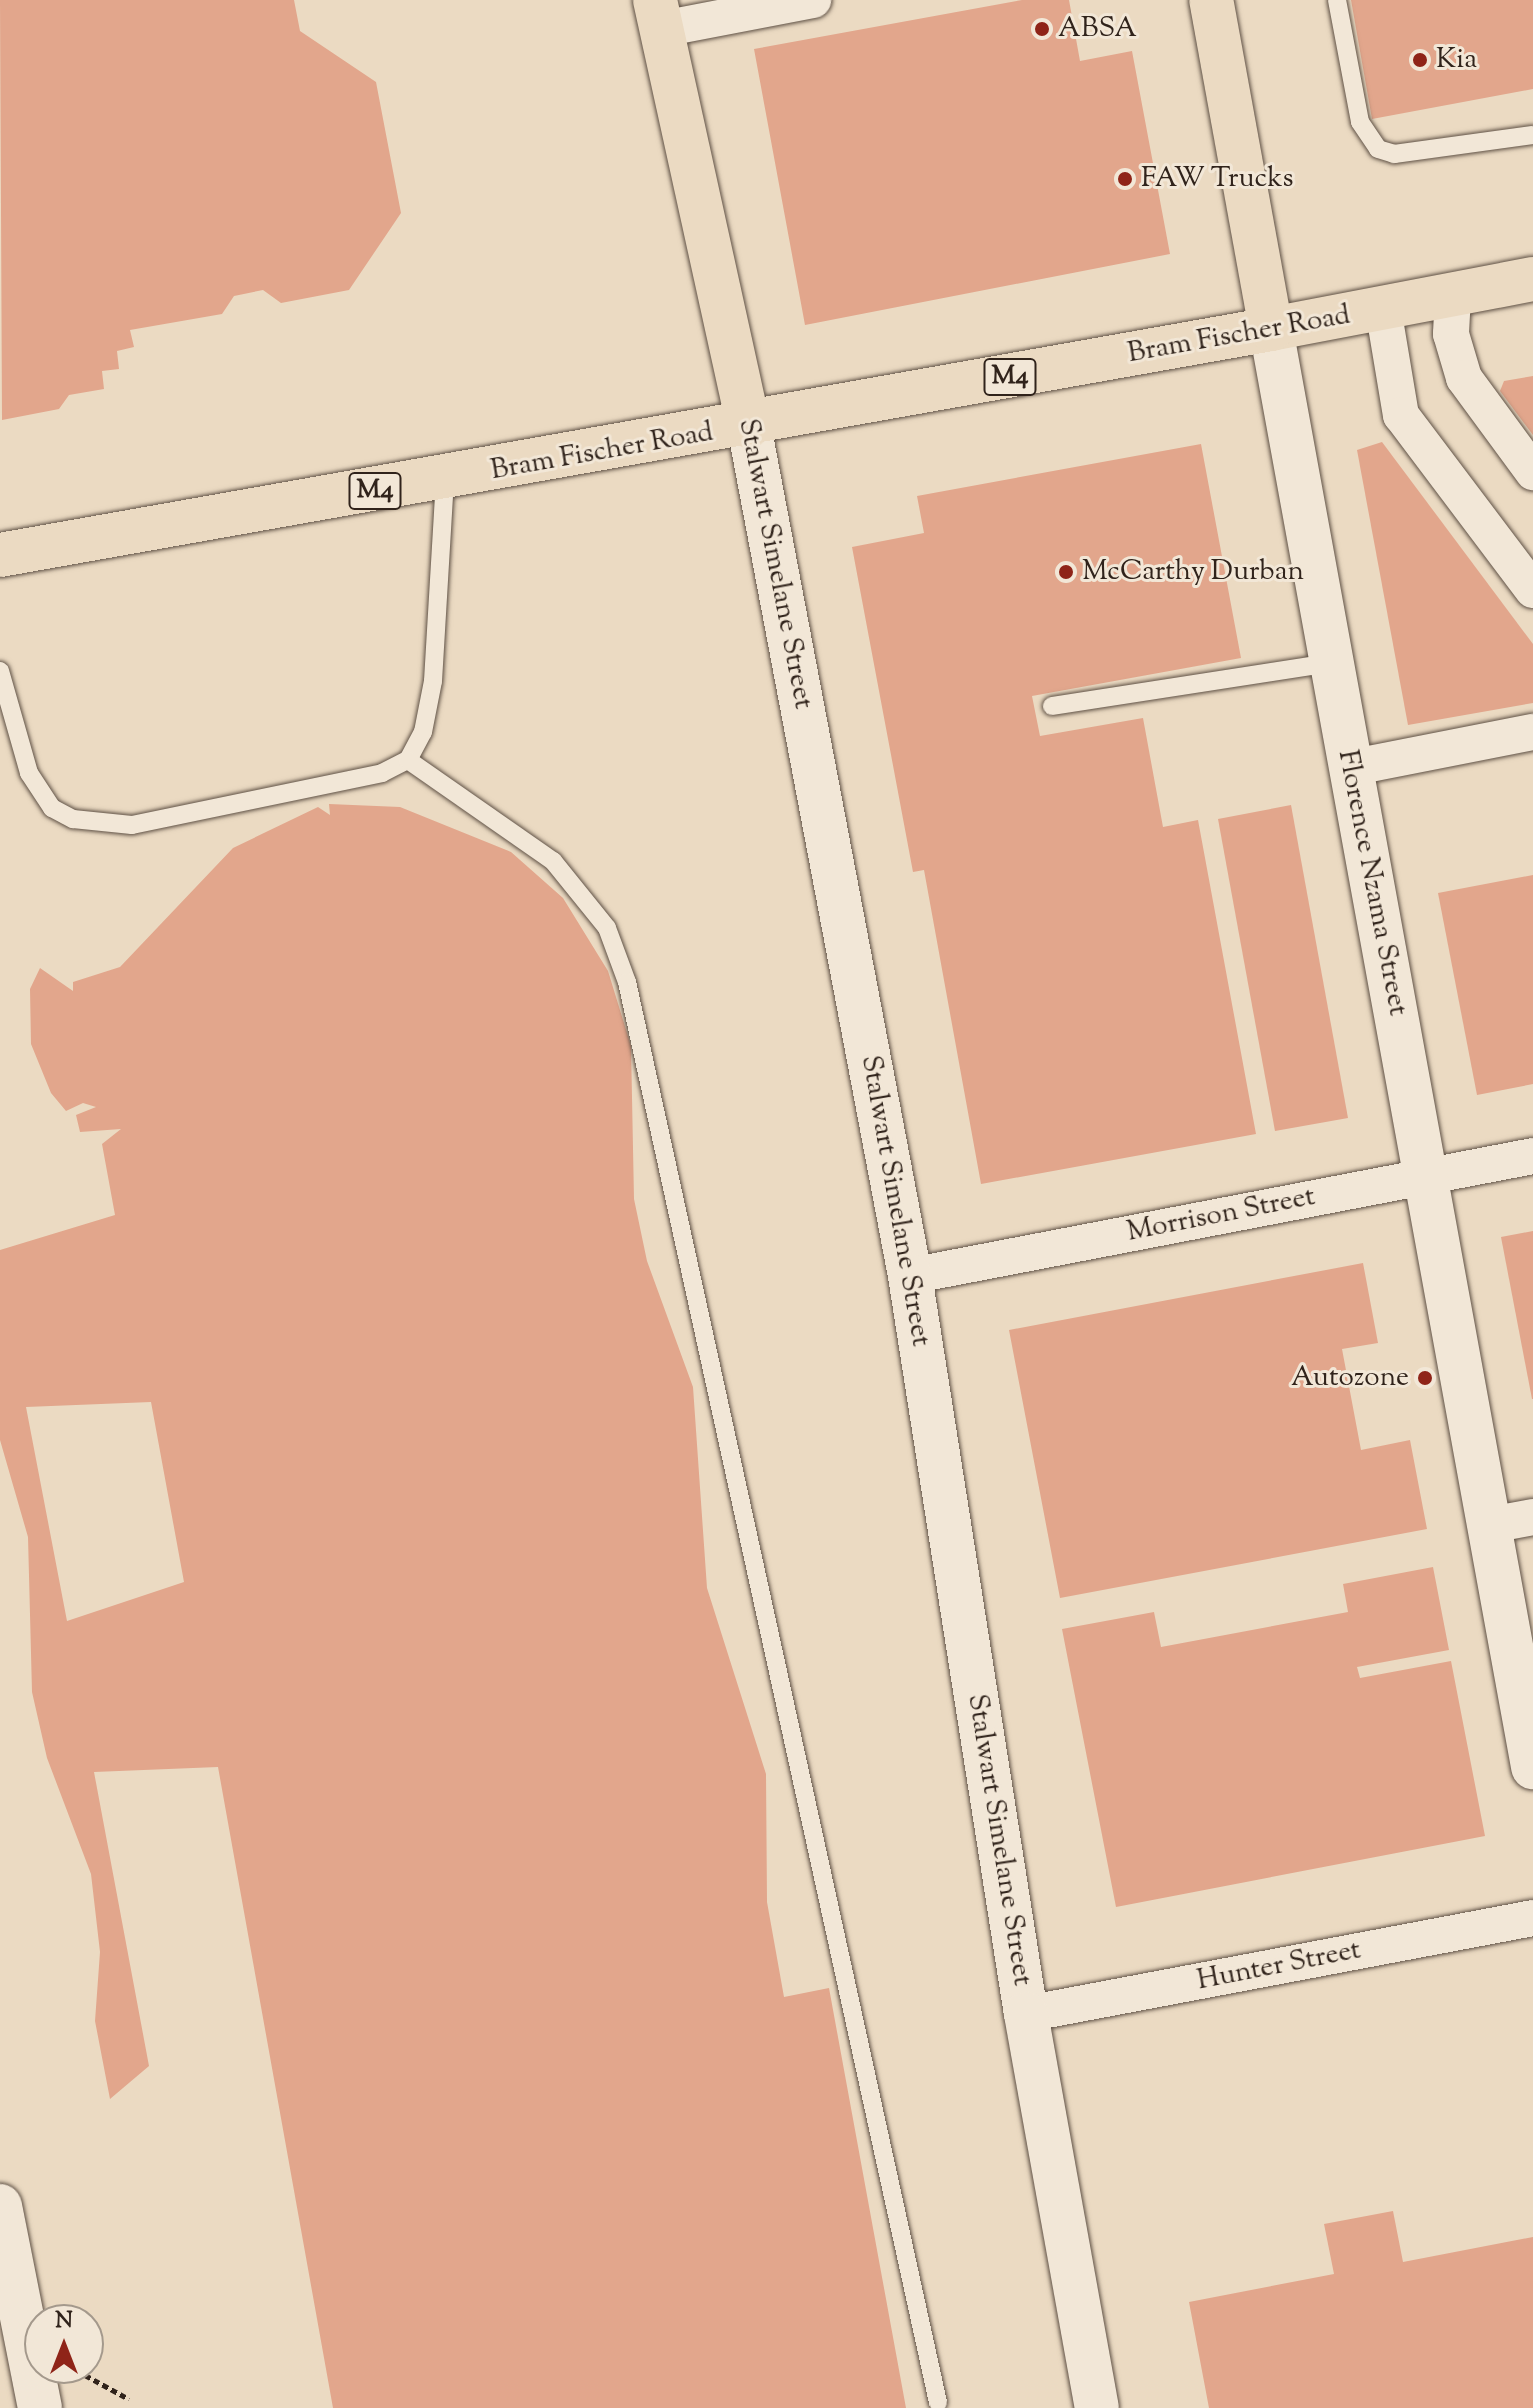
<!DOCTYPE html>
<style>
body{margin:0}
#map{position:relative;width:1533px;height:2408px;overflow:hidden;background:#ebdac2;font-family:"Sorts Mill Goudy",serif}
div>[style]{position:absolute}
.building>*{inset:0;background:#e2a68c}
.path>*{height:5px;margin-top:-2.5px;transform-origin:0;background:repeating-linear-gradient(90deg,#30231b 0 6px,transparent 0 10px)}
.roads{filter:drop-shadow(0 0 2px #5f5145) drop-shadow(0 0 2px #5f5145)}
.lane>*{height:18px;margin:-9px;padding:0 9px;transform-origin:9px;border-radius:9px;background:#f2e7d7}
.street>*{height:36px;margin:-18px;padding:0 18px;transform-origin:18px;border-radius:18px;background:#f2e7d7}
.secondary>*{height:44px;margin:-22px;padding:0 22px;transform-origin:22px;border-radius:22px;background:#f2e7d7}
.primary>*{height:44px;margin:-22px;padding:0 22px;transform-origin:22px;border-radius:22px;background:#ebdac2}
.highway>*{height:44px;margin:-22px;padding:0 22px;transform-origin:22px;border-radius:22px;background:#ebdac2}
.dots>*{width:22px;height:22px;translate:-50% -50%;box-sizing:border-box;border:4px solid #f2e7d7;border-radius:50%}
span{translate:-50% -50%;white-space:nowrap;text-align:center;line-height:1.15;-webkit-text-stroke:6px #f2e7d7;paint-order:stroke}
.shield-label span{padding:2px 6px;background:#f2e7d7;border:2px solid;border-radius:6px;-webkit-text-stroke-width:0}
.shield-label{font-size:26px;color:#30231b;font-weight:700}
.poi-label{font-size:28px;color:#30231b}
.left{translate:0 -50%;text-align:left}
.right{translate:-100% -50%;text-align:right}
.street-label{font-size:28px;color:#30231b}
.north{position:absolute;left:24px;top:2304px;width:80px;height:80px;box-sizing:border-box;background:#f2e7d7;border:2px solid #a4998c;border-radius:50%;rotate:0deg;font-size:22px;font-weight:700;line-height:32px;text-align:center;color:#30231b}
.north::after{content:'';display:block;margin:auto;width:28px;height:36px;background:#8f2418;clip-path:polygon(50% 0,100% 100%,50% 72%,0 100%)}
</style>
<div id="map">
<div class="building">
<div style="clip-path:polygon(0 0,294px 0,300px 31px,376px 82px,401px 213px,349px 290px,281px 303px,263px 290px,234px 296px,222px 314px,130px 330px,134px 347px,117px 351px,119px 369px,102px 371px,104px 389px,69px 395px,59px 409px,2px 420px)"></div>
<div style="clip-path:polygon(1022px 0,1069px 0,1080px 61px,1132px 51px,1170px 254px,805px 325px,754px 49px)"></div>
<div style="clip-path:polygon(1351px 0,1533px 0,1533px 89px,1372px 119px)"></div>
<div style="clip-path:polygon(1533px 376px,1533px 435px,1500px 391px,1504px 381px)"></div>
<div style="clip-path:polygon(1382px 442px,1533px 644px,1533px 703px,1408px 725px,1357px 450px)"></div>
<div style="clip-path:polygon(1201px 444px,1241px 658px,1032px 696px,1040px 736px,1143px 718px,1163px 827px,1198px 820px,1256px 1134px,981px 1184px,924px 870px,913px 872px,852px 547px,924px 533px,917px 496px)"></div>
<div style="clip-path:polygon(evenodd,329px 804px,400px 807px,511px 852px,563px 898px,608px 971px,631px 1046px,634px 1199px,647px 1261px,693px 1387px,707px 1588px,766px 1774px,767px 1902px,784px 1997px,829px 1988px,906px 2408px,333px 2408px,218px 1767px,94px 1772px,149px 2066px,110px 2099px,95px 2021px,100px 1952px,91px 1874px,47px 1758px,32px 1692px,28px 1537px,0 1440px,0 1250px,115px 1215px,102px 1144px,121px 1129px,80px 1132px,76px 1115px,96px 1107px,83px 1103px,66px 1111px,51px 1093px,31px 1044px,30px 989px,40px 968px,73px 991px,73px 982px,120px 967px,233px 848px,318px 807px,330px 815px,329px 804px,151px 1402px,184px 1582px,67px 1621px,26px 1407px,151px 1402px)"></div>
<div style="clip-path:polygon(1291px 805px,1348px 1118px,1275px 1131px,1218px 819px)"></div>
<div style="clip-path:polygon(1533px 875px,1533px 1084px,1477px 1095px,1438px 893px)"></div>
<div style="clip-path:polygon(1533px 1231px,1533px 1399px,1532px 1399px,1501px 1237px)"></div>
<div style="clip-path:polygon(1363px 1263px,1378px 1343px,1342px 1349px,1361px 1450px,1410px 1440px,1427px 1529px,1060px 1598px,1009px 1330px)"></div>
<div style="clip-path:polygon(1433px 1567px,1449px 1650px,1357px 1667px,1360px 1678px,1451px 1661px,1485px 1836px,1116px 1907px,1062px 1629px,1154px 1612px,1161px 1647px,1348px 1612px,1343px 1584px)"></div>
<div style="clip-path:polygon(1393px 2211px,1403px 2262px,1533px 2237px,1533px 2408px,1209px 2408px,1189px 2302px,1334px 2274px,1324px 2224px)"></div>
</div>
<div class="path">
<div style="left:85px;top:2375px;width:50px;rotate:28.6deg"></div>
</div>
<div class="roads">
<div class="lane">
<div style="left:1337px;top:0;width:124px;rotate:79.3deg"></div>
<div style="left:1360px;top:122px;width:32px;rotate:56deg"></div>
<div style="left:1378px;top:149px;width:17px;rotate:17deg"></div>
<div style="left:1394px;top:154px;width:140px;rotate:-7.8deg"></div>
<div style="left:0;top:671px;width:106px;rotate:74.1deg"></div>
<div style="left:29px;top:773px;width:42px;rotate:56.7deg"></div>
<div style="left:52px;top:808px;width:24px;rotate:28deg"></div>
<div style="left:73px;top:819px;width:59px;rotate:5.8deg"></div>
<div style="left:132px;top:825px;width:255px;rotate:-11.7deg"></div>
<div style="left:382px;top:773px;width:29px;rotate:-27deg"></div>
<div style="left:408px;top:760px;width:32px;rotate:-62deg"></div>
<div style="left:423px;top:732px;width:52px;rotate:-78.9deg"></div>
<div style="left:433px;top:681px;width:202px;rotate:-86.6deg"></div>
<div style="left:1052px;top:706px;width:282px;rotate:-8.8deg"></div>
<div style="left:408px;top:760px;width:177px;rotate:34.9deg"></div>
<div style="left:553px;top:861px;width:86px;rotate:51.1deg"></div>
<div style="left:607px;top:928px;width:58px;rotate:69.7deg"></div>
<div style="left:627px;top:982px;width:1454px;rotate:77.65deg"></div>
</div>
<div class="street">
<div style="left:662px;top:29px;width:154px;rotate:-10.9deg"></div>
<div style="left:1453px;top:295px;width:39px;rotate:93deg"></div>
<div style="left:1451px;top:334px;width:46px;rotate:73.5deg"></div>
<div style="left:1464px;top:378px;width:117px;rotate:53.7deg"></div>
<div style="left:1383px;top:308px;width:109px;rotate:80.5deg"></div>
<div style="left:1401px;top:415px;width:219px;rotate:53deg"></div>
<div style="left:1349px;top:768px;width:187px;rotate:-11.1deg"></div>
<div style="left:910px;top:1276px;width:634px;rotate:-10.9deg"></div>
<div style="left:1490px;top:1525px;width:44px;rotate:-10.5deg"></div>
<div style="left:1026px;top:2014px;width:516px;rotate:-10.72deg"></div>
</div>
<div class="secondary">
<div style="left:1271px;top:329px;width:1462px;rotate:79.67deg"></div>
<div style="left:749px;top:426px;width:865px;rotate:79.27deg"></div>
<div style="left:910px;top:1276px;width:747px;rotate:81.07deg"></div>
<div style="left:1026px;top:2014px;width:400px;rotate:79.8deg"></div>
<div style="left:0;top:2206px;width:206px;rotate:78.8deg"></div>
</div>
<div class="primary">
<div style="left:1271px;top:329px;width:267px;rotate:-10.8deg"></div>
</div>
<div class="highway">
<div style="left:655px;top:0;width:436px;rotate:77.6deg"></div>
<div style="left:0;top:555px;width:1291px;rotate:-10.08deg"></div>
<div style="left:1271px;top:329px;width:334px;rotate:-100.3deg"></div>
</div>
</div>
<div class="dots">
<div style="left:1042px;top:29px;background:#8f2418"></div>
<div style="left:1420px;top:60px;background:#8f2418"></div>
<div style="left:1125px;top:179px;background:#8f2418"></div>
<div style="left:1066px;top:572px;background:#8f2418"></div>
<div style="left:1425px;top:1378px;background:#8f2418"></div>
</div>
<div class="shield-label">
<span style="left:1010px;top:377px">M4</span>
<span style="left:375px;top:491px">M4</span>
</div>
<div class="poi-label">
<span class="left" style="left:1058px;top:29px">ABSA</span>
<span class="left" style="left:1436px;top:60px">Kia</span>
<span class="left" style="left:1141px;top:179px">FAW Trucks</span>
<span class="left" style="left:1082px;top:572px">McCarthy Durban</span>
<span class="right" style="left:1409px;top:1378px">Autozone</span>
</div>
<div class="street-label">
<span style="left:1239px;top:335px;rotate:-10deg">Bram Fischer Road</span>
<span style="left:602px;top:452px;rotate:-10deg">Bram Fischer Road</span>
<span style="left:775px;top:564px;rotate:79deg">Stalwart Simelane Street</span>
<span style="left:1372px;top:883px;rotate:79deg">Florence Nzama Street</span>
<span style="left:895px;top:1201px;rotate:80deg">Stalwart Simelane Street</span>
<span style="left:1221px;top:1215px;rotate:-11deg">Morrison Street</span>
<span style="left:999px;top:1840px;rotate:81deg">Stalwart Simelane Street</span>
<span style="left:1279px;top:1966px;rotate:-11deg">Hunter Street</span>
</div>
<div class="north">N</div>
</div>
